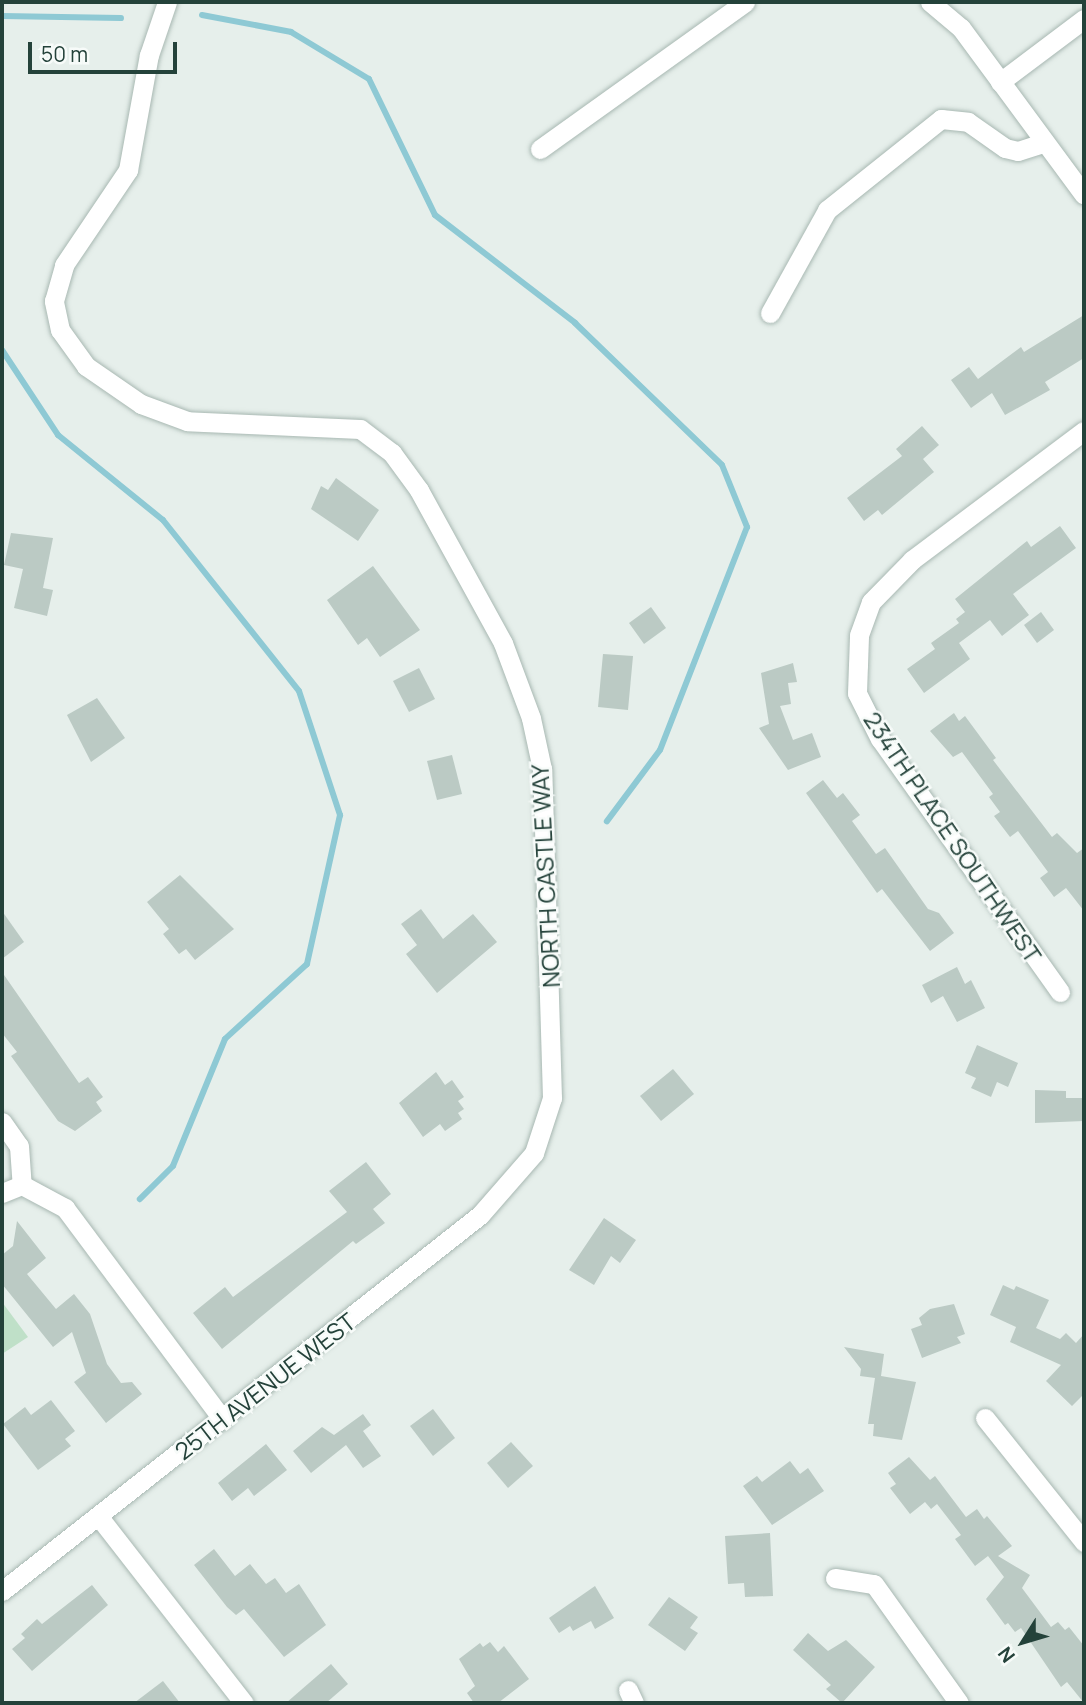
<!DOCTYPE html>
<style>
body{margin:0}
#map{position:relative;width:1086px;height:1705px;overflow:hidden;background:#e6efeb;font-family:Manrope,sans-serif}
div>[style]{position:absolute}
.green>*{inset:0;background:#bfe0c8}
.stream>*{height:6px;margin:-3px;padding:0 3px;transform-origin:3px;border-radius:3px;background:#8ec9d4}
.building>*{inset:0;background:#bbcac4}
.roads{filter:drop-shadow(0 0 2px #a8b8b2) drop-shadow(0 0 2px #a8b8b2)}
.minor>*{height:19px;margin:-9.5px;padding:0 9.5px;transform-origin:9.5px;border-radius:9.5px;background:#fff}
span{translate:-50% -50%;white-space:nowrap;text-align:center;line-height:1.15;-webkit-text-stroke:5px #f7fbf9;paint-order:stroke}
.street-label{font-size:24px;color:#24423a}
.frame{position:absolute;inset:0;border:4px solid #24423a;pointer-events:none}
.north{position:absolute;left:988px;top:1607px;width:70px;height:70px;-webkit-text-stroke:5px #f7fbf9;paint-order:stroke;rotate:233deg;font-size:19px;font-weight:700;line-height:28px;text-align:center;color:#24423a}
.north::after{content:'';display:block;margin:auto;width:24px;height:32px;background:#24423a;clip-path:polygon(50% 0,100% 100%,50% 72%,0 100%)}
.scale{position:absolute;left:28px;top:42px;width:149px;height:32px;box-sizing:border-box;border:4px solid #24423a;border-top:0;padding-left:9px;font-size:21px;line-height:24px;white-space:nowrap;color:#24423a;-webkit-text-stroke:5px #f7fbf9;paint-order:stroke}
</style>
<div id="map">
<div class="green">
<div style="clip-path:polygon(2px 1302px,28px 1337px,2px 1354px)"></div>
</div>
<div class="stream">
<div style="left:202px;top:15px;width:91px;rotate:10.8deg"></div>
<div style="left:291px;top:32px;width:91px;rotate:31.1deg"></div>
<div style="left:369px;top:79px;width:151px;rotate:64.1deg"></div>
<div style="left:435px;top:215px;width:177px;rotate:37.6deg"></div>
<div style="left:575px;top:323px;width:204px;rotate:44deg"></div>
<div style="left:722px;top:465px;width:67px;rotate:68deg"></div>
<div style="left:747px;top:527px;width:239px;rotate:111.3deg"></div>
<div style="left:660px;top:750px;width:89px;rotate:126.7deg"></div>
<div style="left:2px;top:16px;width:119px;rotate:1deg"></div>
<div style="left:2px;top:350px;width:102px;rotate:56.6deg"></div>
<div style="left:58px;top:435px;width:135px;rotate:39deg"></div>
<div style="left:163px;top:520px;width:218px;rotate:51.5deg"></div>
<div style="left:299px;top:691px;width:131px;rotate:71.7deg"></div>
<div style="left:340px;top:815px;width:153px;rotate:102.5deg"></div>
<div style="left:307px;top:964px;width:111px;rotate:137.6deg"></div>
<div style="left:225px;top:1039px;width:137px;rotate:112.3deg"></div>
<div style="left:173px;top:1166px;width:47px;rotate:135deg"></div>
</div>
<div class="building">
<div style="clip-path:polygon(1084px 315px,1084px 358px,1045px 382px,1050px 390px,1005px 415px,992px 393px,971px 408px,951px 380px,969px 367px,978px 379px,1021px 347px,1024px 352px)"></div>
<div style="clip-path:polygon(922px 426px,939px 445px,923px 459px,934px 472px,882px 515px,878px 510px,864px 521px,847px 498px,902px 456px,896px 449px)"></div>
<div style="clip-path:polygon(336px 478px,379px 510px,358px 541px,311px 509px,321px 486px,328px 490px)"></div>
<div style="clip-path:polygon(1060px 526px,1076px 548px,1013px 594px,1029px 615px,1002px 636px,990px 620px,959px 643px,970px 659px,924px 693px,907px 669px,935px 649px,931px 643px,959px 623px,956px 619px,965px 612px,955px 599px,1027px 541px,1031px 547px)"></div>
<div style="clip-path:polygon(11px 533px,53px 538px,43px 588px,53px 590px,47px 616px,14px 608px,23px 569px,4px 565px)"></div>
<div style="clip-path:polygon(373px 566px,420px 630px,380px 657px,367px 638px,358px 645px,327px 600px)"></div>
<div style="clip-path:polygon(651px 607px,666px 628px,644px 644px,629px 623px)"></div>
<div style="clip-path:polygon(1041px 612px,1054px 630px,1037px 643px,1024px 625px)"></div>
<div style="clip-path:polygon(603px 654px,633px 656px,628px 710px,598px 707px)"></div>
<div style="clip-path:polygon(793px 663px,797px 682px,788px 683px,791px 704px,780px 706px,793px 740px,812px 733px,821px 757px,788px 770px,759px 728px,769px 724px,761px 673px)"></div>
<div style="clip-path:polygon(419px 668px,435px 699px,409px 712px,393px 681px)"></div>
<div style="clip-path:polygon(97px 698px,125px 738px,91px 762px,67px 715px)"></div>
<div style="clip-path:polygon(954px 713px,959px 721px,965px 716px,996px 758px,993px 760px,1052px 837px,1057px 833px,1077px 853px,1084px 848px,1084px 911px,1066px 888px,1054px 897px,1040px 878px,1048px 872px,1018px 831px,1010px 837px,994px 816px,1000px 812px,989px 797px,993px 794px,962px 752px,953px 757px,930px 731px)"></div>
<div style="clip-path:polygon(452px 755px,462px 794px,437px 800px,427px 761px)"></div>
<div style="clip-path:polygon(823px 780px,837px 798px,843px 793px,860px 815px,852px 821px,876px 854px,885px 848px,928px 909px,939px 913px,954px 933px,930px 951px,882px 889px,877px 893px,806px 793px)"></div>
<div style="clip-path:polygon(180px 875px,234px 929px,195px 960px,186px 949px,179px 954px,163px 934px,169px 929px,147px 902px)"></div>
<div style="clip-path:polygon(421px 909px,443px 939px,473px 914px,497px 942px,437px 993px,406px 954px,417px 945px,401px 924px)"></div>
<div style="clip-path:polygon(2px 911px,24px 942px,2px 959px)"></div>
<div style="clip-path:polygon(957px 967px,965px 984px,971px 980px,985px 1008px,957px 1022px,943px 996px,931px 1003px,922px 985px)"></div>
<div style="clip-path:polygon(2px 972px,79px 1083px,88px 1077px,103px 1097px,96px 1102px,102px 1111px,75px 1131px,58px 1121px,11px 1056px,17px 1052px,2px 1033px)"></div>
<div style="clip-path:polygon(977px 1045px,1018px 1063px,1008px 1087px,997px 1082px,991px 1097px,971px 1088px,976px 1078px,965px 1073px)"></div>
<div style="clip-path:polygon(673px 1069px,694px 1094px,661px 1121px,640px 1096px)"></div>
<div style="clip-path:polygon(436px 1072px,445px 1085px,452px 1080px,464px 1097px,458px 1101px,464px 1109px,458px 1113px,462px 1119px,445px 1131px,440px 1124px,423px 1137px,399px 1103px)"></div>
<div style="clip-path:polygon(1035px 1090px,1066px 1091px,1066px 1098px,1084px 1098px,1084px 1121px,1035px 1123px)"></div>
<div style="clip-path:polygon(366px 1162px,391px 1194px,373px 1209px,385px 1223px,356px 1244px,353px 1241px,222px 1349px,193px 1313px,225px 1287px,233px 1297px,347px 1212px,329px 1191px)"></div>
<div style="clip-path:polygon(604px 1218px,636px 1240px,620px 1263px,611px 1256px,594px 1285px,569px 1270px)"></div>
<div style="clip-path:polygon(17px 1221px,46px 1258px,27px 1274px,56px 1309px,74px 1294px,90px 1314px,107px 1364px,121px 1383px,132px 1382px,142px 1394px,106px 1423px,74px 1382px,86px 1373px,72px 1332px,53px 1347px,2px 1284px,2px 1255px,13px 1246px)"></div>
<div style="clip-path:polygon(1003px 1285px,1014px 1290px,1016px 1286px,1049px 1300px,1036px 1328px,1060px 1339px,1066px 1333px,1076px 1343px,1084px 1334px,1084px 1394px,1072px 1406px,1046px 1381px,1061px 1365px,1010px 1342px,1016px 1327px,990px 1315px)"></div>
<div style="clip-path:polygon(954px 1304px,965px 1334px,957px 1337px,961px 1343px,922px 1358px,911px 1329px,922px 1325px,919px 1318px,930px 1309px)"></div>
<div style="clip-path:polygon(844px 1347px,884px 1354px,881px 1376px,916px 1382px,902px 1440px,873px 1436px,874px 1424px,868px 1424px,875px 1378px,860px 1376px,861px 1369px)"></div>
<div style="clip-path:polygon(51px 1400px,75px 1431px,65px 1439px,71px 1446px,38px 1470px,3px 1424px,25px 1407px,31px 1415px)"></div>
<div style="clip-path:polygon(433px 1409px,455px 1438px,433px 1456px,410px 1426px)"></div>
<div style="clip-path:polygon(363px 1414px,371px 1425px,363px 1431px,381px 1456px,363px 1468px,346px 1445px,311px 1473px,293px 1451px,322px 1427px,334px 1435px)"></div>
<div style="clip-path:polygon(511px 1442px,533px 1466px,508px 1488px,487px 1463px)"></div>
<div style="clip-path:polygon(266px 1444px,287px 1470px,254px 1496px,248px 1488px,232px 1501px,218px 1483px)"></div>
<div style="clip-path:polygon(909px 1457px,930px 1480px,935px 1476px,966px 1517px,977px 1509px,984px 1519px,987px 1516px,1012px 1546px,998px 1556px,1030px 1575px,1022px 1588px,1051px 1627px,1058px 1622px,1065px 1630px,1069px 1627px,1084px 1646px,1084px 1703px,1067px 1682px,1061px 1687px,1021px 1628px,1015px 1632px,1008px 1623px,1005px 1625px,986px 1599px,1004px 1577px,988px 1556px,975px 1566px,955px 1539px,961px 1535px,937px 1504px,931px 1509px,925px 1502px,910px 1514px,890px 1488px,896px 1484px,888px 1473px)"></div>
<div style="clip-path:polygon(790px 1461px,800px 1474px,808px 1468px,824px 1491px,772px 1525px,743px 1486px,757px 1476px,762px 1482px)"></div>
<div style="clip-path:polygon(770px 1533px,773px 1596px,745px 1597px,744px 1583px,728px 1584px,725px 1536px)"></div>
<div style="clip-path:polygon(214px 1549px,235px 1576px,250px 1564px,266px 1584px,275px 1578px,286px 1593px,299px 1584px,326px 1625px,284px 1657px,244px 1609px,236px 1615px,227px 1607px,194px 1565px)"></div>
<div style="clip-path:polygon(92px 1585px,108px 1605px,32px 1671px,12px 1649px,25px 1638px,21px 1634px,37px 1619px,42px 1624px)"></div>
<div style="clip-path:polygon(595px 1586px,614px 1618px,595px 1629px,591px 1621px,573px 1631px,570px 1626px,559px 1633px,549px 1618px)"></div>
<div style="clip-path:polygon(669px 1597px,698px 1617px,690px 1628px,698px 1633px,685px 1651px,648px 1625px)"></div>
<div style="clip-path:polygon(808px 1633px,828px 1651px,846px 1640px,875px 1667px,842px 1703px,826px 1689px,831px 1685px,793px 1650px)"></div>
<div style="clip-path:polygon(490px 1642px,498px 1652px,504px 1646px,529px 1679px,498px 1703px,474px 1703px,467px 1693px,475px 1686px,459px 1659px,480px 1643px,483px 1647px)"></div>
<div style="clip-path:polygon(331px 1664px,348px 1684px,326px 1703px,286px 1703px)"></div>
<div style="clip-path:polygon(163px 1681px,180px 1703px,134px 1703px)"></div>
</div>
<div class="roads">
<div class="minor">
<div style="left:930px;top:2px;width:40px;rotate:40deg"></div>
<div style="left:961px;top:28px;width:207px;rotate:53.6deg"></div>
<div style="left:1000px;top:82px;width:105px;rotate:-36.9deg"></div>
<div style="left:540px;top:149px;width:252px;rotate:-35.6deg"></div>
<div style="left:770px;top:313px;width:118px;rotate:-61deg"></div>
<div style="left:827px;top:210px;width:146px;rotate:-38.6deg"></div>
<div style="left:941px;top:119px;width:27px;rotate:6deg"></div>
<div style="left:968px;top:122px;width:45px;rotate:35.1deg"></div>
<div style="left:1005px;top:148px;width:13px;rotate:13deg"></div>
<div style="left:1018px;top:151px;width:28px;rotate:-18deg"></div>
<div style="left:1060px;top:992px;width:310px;rotate:-125.4deg"></div>
<div style="left:880px;top:739px;width:51px;rotate:-116.6deg"></div>
<div style="left:857px;top:693px;width:28px;rotate:-88deg"></div>
<div style="left:858px;top:665px;width:30px;rotate:-88deg"></div>
<div style="left:859px;top:635px;width:35px;rotate:-70deg"></div>
<div style="left:871px;top:602px;width:59px;rotate:-45.7deg"></div>
<div style="left:912px;top:560px;width:215px;rotate:-36.9deg"></div>
<div style="left:2px;top:1122px;width:29px;rotate:55deg"></div>
<div style="left:19px;top:1146px;width:39px;rotate:86deg"></div>
<div style="left:22px;top:1185px;width:49px;rotate:28.1deg"></div>
<div style="left:65px;top:1208px;width:264px;rotate:53.3deg"></div>
<div style="left:2px;top:1193px;width:22px;rotate:-22deg"></div>
<div style="left:985px;top:1418px;width:159px;rotate:51.4deg"></div>
<div style="left:99px;top:1517px;width:236px;rotate:52.1deg"></div>
<div style="left:835px;top:1578px;width:39px;rotate:9deg"></div>
<div style="left:874px;top:1584px;width:146px;rotate:54.5deg"></div>
<div style="left:2px;top:1591px;width:608px;rotate:-38.19deg"></div>
<div style="left:480px;top:1215px;width:82px;rotate:-48.9deg"></div>
<div style="left:534px;top:1153px;width:58px;rotate:-71.9deg"></div>
<div style="left:552px;top:1098px;width:329px;rotate:-91.7deg"></div>
<div style="left:542px;top:769px;width:52px;rotate:-102.2deg"></div>
<div style="left:531px;top:718px;width:80px;rotate:-110.5deg"></div>
<div style="left:503px;top:643px;width:175px;rotate:-118.8deg"></div>
<div style="left:419px;top:490px;width:46px;rotate:-126.1deg"></div>
<div style="left:392px;top:453px;width:40px;rotate:-143deg"></div>
<div style="left:360px;top:429px;width:173px;rotate:-177.4deg"></div>
<div style="left:187px;top:421px;width:49px;rotate:-159.7deg"></div>
<div style="left:141px;top:404px;width:67px;rotate:-145.4deg"></div>
<div style="left:86px;top:366px;width:44px;rotate:-125.8deg"></div>
<div style="left:60px;top:330px;width:30px;rotate:-102deg"></div>
<div style="left:54px;top:301px;width:37px;rotate:-74deg"></div>
<div style="left:64px;top:265px;width:115px;rotate:-56deg"></div>
<div style="left:128px;top:170px;width:117px;rotate:-79.7deg"></div>
<div style="left:149px;top:55px;width:56px;rotate:-71.2deg"></div>
<div style="left:628px;top:1690px;width:14px;rotate:65deg"></div>
</div>
</div>
<div class="street-label">
<span style="left:953px;top:837px;rotate:56deg">234TH PLACE SOUTHWEST</span>
<span style="left:545px;top:876px;rotate:-93deg">NORTH CASTLE WAY</span>
<span style="left:265px;top:1386px;rotate:-38deg">25TH AVENUE WEST</span>
</div>
<div class="frame"></div>
<div class="north">N</div>
<div class="scale">50 m</div>
</div>
